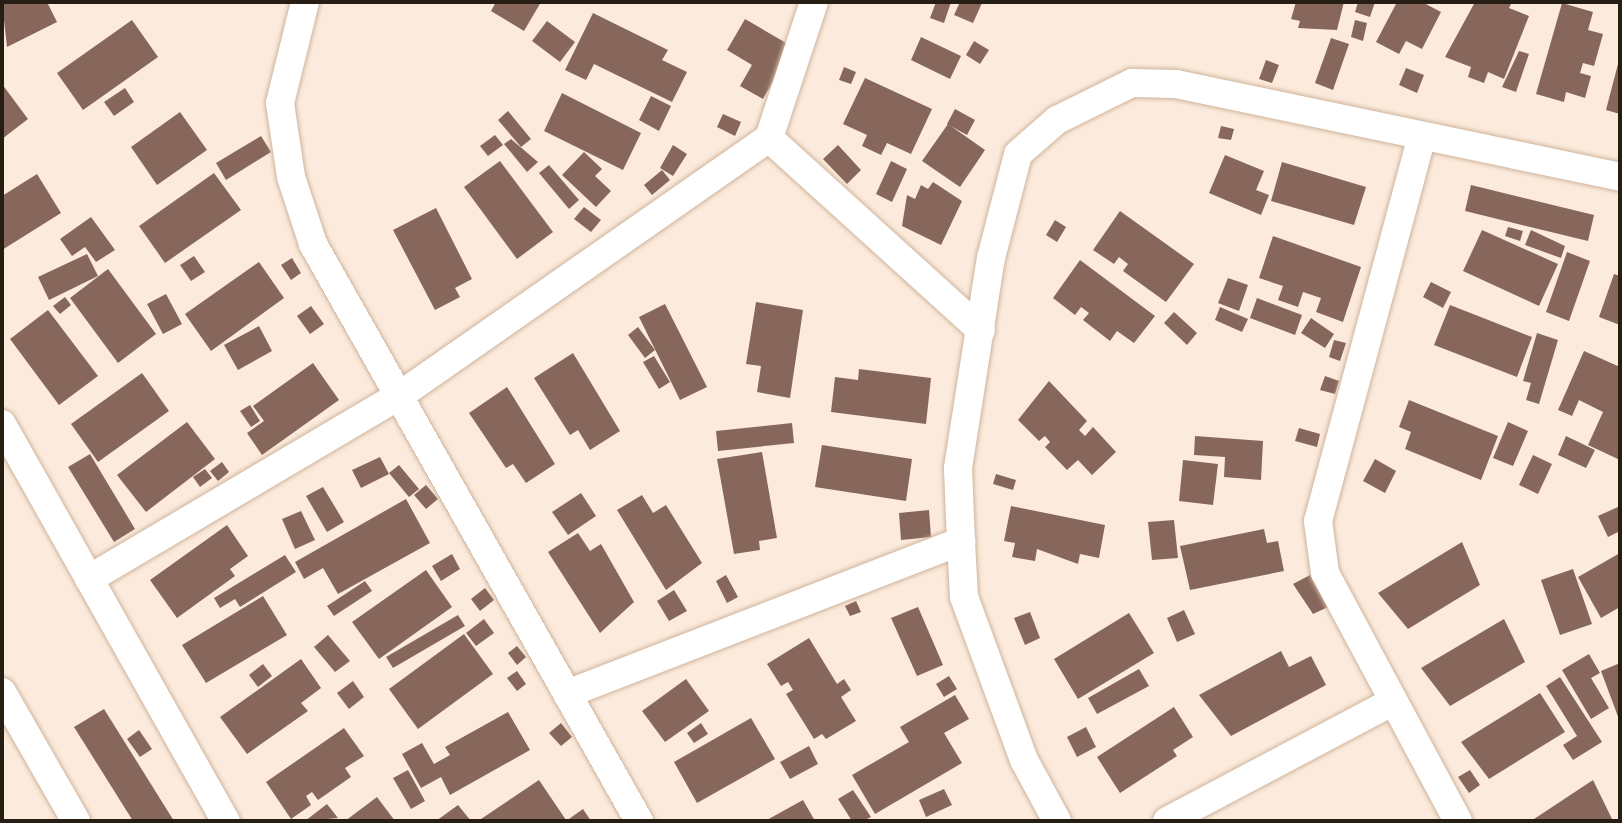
<!DOCTYPE html>
<style>
body{margin:0}
#map{position:relative;width:1622px;height:823px;overflow:hidden;background:#fcebdc;font-family:"PT Sans Narrow",sans-serif}
div>[style]{position:absolute}
.building>*{inset:0;background:#87675b}
.roads{filter:drop-shadow(0 0 2px #cfb49c) drop-shadow(0 0 2px #cfb49c)}
.minor>*{height:28px;margin:-14px;padding:0 14px;transform-origin:14px;border-radius:14px;background:#fff}
span{translate:-50% -50%;white-space:nowrap;text-align:center;line-height:1.15;-webkit-text-stroke:5px #fcfcfc;paint-order:stroke}
.frame{position:absolute;inset:0;border:4px solid #261d13;pointer-events:none}
</style>
<div id="map">
<div class="building">
<div style="clip-path:polygon(2px 2px,47px 2px,57px 22px,7px 47px)"></div>
<div style="clip-path:polygon(496px 2px,541px 2px,524px 31px,491px 11px)"></div>
<div style="clip-path:polygon(936px 2px,951px 2px,944px 23px,930px 18px)"></div>
<div style="clip-path:polygon(960px 2px,982px 3px,973px 23px,954px 15px)"></div>
<div style="clip-path:polygon(1296px 2px,1344px 2px,1337px 30px,1298px 28px,1300px 21px,1291px 19px)"></div>
<div style="clip-path:polygon(1358px 2px,1375px 2px,1370px 17px,1355px 12px)"></div>
<div style="clip-path:polygon(1397px 2px,1422px 2px,1441px 12px,1422px 49px,1406px 41px,1399px 54px,1376px 42px)"></div>
<div style="clip-path:polygon(1475px 2px,1512px 2px,1509px 8px,1529px 16px,1504px 79px,1488px 72px,1484px 83px,1468px 77px,1471px 67px,1445px 57px)"></div>
<div style="clip-path:polygon(1562px 3px,1593px 12px,1588px 30px,1603px 34px,1594px 66px,1583px 63px,1580px 73px,1591px 76px,1585px 98px,1566px 92px,1564px 102px,1536px 94px)"></div>
<div style="clip-path:polygon(593px 13px,668px 50px,662px 60px,687px 72px,672px 102px,594px 64px,586px 80px,565px 70px)"></div>
<div style="clip-path:polygon(745px 19px,793px 47px,763px 99px,740px 86px,752px 65px,727px 50px)"></div>
<div style="clip-path:polygon(132px 20px,158px 57px,83px 110px,57px 73px)"></div>
<div style="clip-path:polygon(1355px 20px,1367px 23px,1363px 41px,1351px 37px)"></div>
<div style="clip-path:polygon(547px 21px,575px 42px,560px 62px,532px 41px)"></div>
<div style="clip-path:polygon(921px 37px,961px 56px,950px 79px,911px 60px)"></div>
<div style="clip-path:polygon(1331px 38px,1349px 44px,1333px 90px,1315px 83px)"></div>
<div style="clip-path:polygon(974px 41px,989px 50px,980px 64px,966px 55px)"></div>
<div style="clip-path:polygon(1519px 51px,1529px 54px,1516px 92px,1502px 87px)"></div>
<div style="clip-path:polygon(1266px 60px,1279px 65px,1272px 83px,1259px 79px)"></div>
<div style="clip-path:polygon(1619px 60px,1620px 60px,1620px 114px,1606px 110px)"></div>
<div style="clip-path:polygon(844px 67px,856px 72px,851px 84px,839px 80px)"></div>
<div style="clip-path:polygon(1406px 68px,1424px 75px,1417px 93px,1399px 85px)"></div>
<div style="clip-path:polygon(865px 78px,932px 109px,911px 154px,887px 143px,881px 155px,862px 146px,867px 135px,843px 124px)"></div>
<div style="clip-path:polygon(2px 84px,28px 119px,2px 139px)"></div>
<div style="clip-path:polygon(125px 88px,134px 102px,114px 116px,104px 102px)"></div>
<div style="clip-path:polygon(562px 93px,641px 133px,623px 170px,544px 131px)"></div>
<div style="clip-path:polygon(651px 96px,671px 106px,659px 131px,639px 120px)"></div>
<div style="clip-path:polygon(955px 109px,975px 120px,967px 135px,947px 124px)"></div>
<div style="clip-path:polygon(508px 111px,531px 139px,521px 147px,498px 120px)"></div>
<div style="clip-path:polygon(180px 112px,207px 150px,157px 185px,131px 147px)"></div>
<div style="clip-path:polygon(723px 114px,741px 122px,735px 136px,717px 127px)"></div>
<div style="clip-path:polygon(948px 124px,985px 150px,960px 187px,922px 161px)"></div>
<div style="clip-path:polygon(1221px 126px,1234px 129px,1231px 140px,1218px 138px)"></div>
<div style="clip-path:polygon(495px 135px,503px 145px,488px 156px,480px 146px)"></div>
<div style="clip-path:polygon(261px 136px,271px 152px,226px 180px,216px 163px)"></div>
<div style="clip-path:polygon(511px 139px,538px 162px,527px 172px,504px 144px)"></div>
<div style="clip-path:polygon(673px 145px,687px 154px,673px 176px,660px 168px)"></div>
<div style="clip-path:polygon(838px 145px,861px 170px,847px 184px,823px 159px)"></div>
<div style="clip-path:polygon(584px 152px,602px 169px,595px 176px,611px 191px,596px 207px,562px 175px)"></div>
<div style="clip-path:polygon(1225px 155px,1264px 171px,1256px 190px,1269px 195px,1261px 215px,1209px 193px)"></div>
<div style="clip-path:polygon(500px 161px,553px 232px,517px 259px,464px 187px)"></div>
<div style="clip-path:polygon(891px 161px,907px 169px,892px 202px,876px 194px)"></div>
<div style="clip-path:polygon(1282px 162px,1366px 187px,1354px 225px,1271px 201px)"></div>
<div style="clip-path:polygon(549px 165px,579px 200px,569px 209px,539px 173px)"></div>
<div style="clip-path:polygon(662px 170px,670px 180px,652px 195px,644px 185px)"></div>
<div style="clip-path:polygon(214px 173px,241px 210px,165px 263px,139px 226px)"></div>
<div style="clip-path:polygon(37px 174px,61px 213px,2px 250px,2px 196px)"></div>
<div style="clip-path:polygon(933px 182px,962px 201px,941px 245px,902px 226px,907px 195px,915px 199px,921px 185px,928px 189px)"></div>
<div style="clip-path:polygon(1471px 185px,1594px 215px,1588px 241px,1465px 211px)"></div>
<div style="clip-path:polygon(584px 207px,601px 220px,591px 232px,574px 219px)"></div>
<div style="clip-path:polygon(436px 208px,472px 279px,455px 288px,460px 297px,435px 310px,393px 230px)"></div>
<div style="clip-path:polygon(1120px 211px,1194px 264px,1166px 302px,1123px 271px,1128px 264px,1119px 257px,1114px 264px,1093px 250px)"></div>
<div style="clip-path:polygon(91px 217px,115px 250px,96px 262px,85px 247px,72px 256px,60px 239px)"></div>
<div style="clip-path:polygon(1055px 220px,1066px 227px,1057px 242px,1046px 235px)"></div>
<div style="clip-path:polygon(1508px 227px,1523px 231px,1520px 241px,1505px 236px)"></div>
<div style="clip-path:polygon(1482px 230px,1558px 264px,1539px 306px,1463px 271px)"></div>
<div style="clip-path:polygon(1531px 230px,1565px 246px,1561px 258px,1525px 245px)"></div>
<div style="clip-path:polygon(1273px 236px,1361px 267px,1343px 322px,1316px 312px,1321px 298px,1303px 292px,1298px 307px,1278px 300px,1283px 286px,1259px 278px)"></div>
<div style="clip-path:polygon(1567px 252px,1590px 261px,1569px 321px,1546px 312px)"></div>
<div style="clip-path:polygon(87px 254px,98px 276px,49px 300px,38px 277px)"></div>
<div style="clip-path:polygon(194px 256px,205px 272px,191px 281px,180px 265px)"></div>
<div style="clip-path:polygon(292px 258px,301px 273px,291px 280px,281px 265px)"></div>
<div style="clip-path:polygon(1080px 260px,1155px 316px,1134px 343px,1117px 331px,1110px 341px,1083px 320px,1089px 313px,1081px 307px,1075px 315px,1053px 298px)"></div>
<div style="clip-path:polygon(259px 262px,284px 298px,211px 351px,185px 314px)"></div>
<div style="clip-path:polygon(108px 269px,156px 334px,118px 363px,70px 298px)"></div>
<div style="clip-path:polygon(1614px 274px,1620px 276px,1620px 325px,1599px 317px)"></div>
<div style="clip-path:polygon(1228px 278px,1248px 285px,1239px 311px,1218px 303px)"></div>
<div style="clip-path:polygon(1431px 282px,1451px 292px,1443px 308px,1423px 297px)"></div>
<div style="clip-path:polygon(166px 294px,182px 324px,163px 334px,147px 304px)"></div>
<div style="clip-path:polygon(65px 297px,71px 305px,60px 314px,53px 306px)"></div>
<div style="clip-path:polygon(1257px 298px,1302px 315px,1295px 335px,1250px 318px)"></div>
<div style="clip-path:polygon(756px 302px,803px 310px,790px 398px,757px 392px,761px 366px,746px 364px)"></div>
<div style="clip-path:polygon(665px 304px,707px 387px,680px 400px,639px 317px)"></div>
<div style="clip-path:polygon(1450px 305px,1532px 337px,1517px 377px,1434px 345px)"></div>
<div style="clip-path:polygon(311px 306px,324px 324px,310px 334px,297px 316px)"></div>
<div style="clip-path:polygon(1220px 307px,1248px 319px,1242px 332px,1215px 320px)"></div>
<div style="clip-path:polygon(48px 310px,98px 376px,59px 405px,10px 339px)"></div>
<div style="clip-path:polygon(1174px 312px,1197px 333px,1187px 345px,1164px 323px)"></div>
<div style="clip-path:polygon(1311px 318px,1334px 334px,1325px 348px,1301px 333px)"></div>
<div style="clip-path:polygon(259px 326px,272px 351px,238px 370px,224px 345px)"></div>
<div style="clip-path:polygon(638px 327px,655px 350px,645px 358px,628px 335px)"></div>
<div style="clip-path:polygon(1537px 333px,1558px 340px,1539px 404px,1526px 400px,1531px 383px,1523px 381px)"></div>
<div style="clip-path:polygon(1334px 340px,1346px 343px,1340px 361px,1329px 357px)"></div>
<div style="clip-path:polygon(1584px 351px,1620px 367px,1620px 460px,1588px 445px,1603px 412px,1579px 400px,1572px 416px,1558px 410px)"></div>
<div style="clip-path:polygon(573px 353px,620px 431px,590px 450px,578px 430px,570px 435px,534px 378px)"></div>
<div style="clip-path:polygon(654px 356px,670px 382px,659px 389px,643px 362px)"></div>
<div style="clip-path:polygon(313px 363px,339px 400px,262px 455px,247px 433px,264px 421px,253px 406px)"></div>
<div style="clip-path:polygon(859px 369px,931px 378px,926px 424px,831px 412px,835px 377px,858px 380px)"></div>
<div style="clip-path:polygon(142px 373px,169px 411px,98px 462px,71px 424px)"></div>
<div style="clip-path:polygon(1325px 376px,1339px 381px,1335px 394px,1320px 390px)"></div>
<div style="clip-path:polygon(1049px 381px,1087px 421px,1079px 430px,1085px 436px,1093px 427px,1116px 452px,1092px 475px,1078px 460px,1067px 470px,1045px 447px,1050px 442px,1045px 436px,1039px 441px,1018px 420px)"></div>
<div style="clip-path:polygon(507px 387px,555px 464px,526px 483px,513px 464px,506px 468px,469px 413px)"></div>
<div style="clip-path:polygon(1409px 400px,1498px 436px,1481px 480px,1405px 449px,1411px 432px,1399px 427px)"></div>
<div style="clip-path:polygon(250px 405px,260px 421px,251px 427px,240px 411px)"></div>
<div style="clip-path:polygon(187px 422px,215px 459px,146px 512px,117px 475px)"></div>
<div style="clip-path:polygon(1508px 422px,1528px 431px,1513px 466px,1493px 458px)"></div>
<div style="clip-path:polygon(792px 423px,794px 443px,718px 451px,716px 431px)"></div>
<div style="clip-path:polygon(1299px 428px,1320px 434px,1317px 447px,1295px 441px)"></div>
<div style="clip-path:polygon(1195px 436px,1263px 441px,1261px 480px,1224px 477px,1225px 457px,1194px 455px)"></div>
<div style="clip-path:polygon(1566px 436px,1595px 450px,1586px 468px,1558px 455px)"></div>
<div style="clip-path:polygon(822px 445px,912px 459px,906px 501px,815px 487px)"></div>
<div style="clip-path:polygon(762px 452px,777px 538px,759px 541px,760px 550px,734px 554px,717px 459px)"></div>
<div style="clip-path:polygon(90px 454px,135px 529px,114px 542px,68px 467px)"></div>
<div style="clip-path:polygon(1533px 455px,1552px 464px,1538px 494px,1519px 485px)"></div>
<div style="clip-path:polygon(380px 457px,389px 474px,361px 488px,352px 470px)"></div>
<div style="clip-path:polygon(1375px 459px,1396px 471px,1385px 493px,1363px 481px)"></div>
<div style="clip-path:polygon(1183px 460px,1218px 464px,1213px 505px,1179px 501px)"></div>
<div style="clip-path:polygon(222px 462px,229px 472px,218px 481px,210px 471px)"></div>
<div style="clip-path:polygon(399px 465px,419px 489px,409px 497px,389px 473px)"></div>
<div style="clip-path:polygon(205px 469px,212px 478px,200px 487px,193px 477px)"></div>
<div style="clip-path:polygon(996px 474px,1016px 480px,1013px 490px,993px 484px)"></div>
<div style="clip-path:polygon(426px 485px,438px 499px,426px 509px,414px 495px)"></div>
<div style="clip-path:polygon(323px 487px,344px 522px,327px 532px,306px 496px)"></div>
<div style="clip-path:polygon(581px 493px,596px 516px,568px 535px,552px 512px)"></div>
<div style="clip-path:polygon(642px 495px,653px 513px,666px 505px,702px 563px,666px 590px,617px 510px)"></div>
<div style="clip-path:polygon(406px 499px,430px 543px,338px 594px,323px 568px,304px 579px,295px 562px)"></div>
<div style="clip-path:polygon(1011px 506px,1105px 525px,1099px 558px,1080px 554px,1078px 564px,1037px 549px,1035px 561px,1012px 557px,1015px 543px,1004px 541px)"></div>
<div style="clip-path:polygon(1620px 506px,1620px 531px,1608px 537px,1598px 516px)"></div>
<div style="clip-path:polygon(929px 510px,931px 537px,901px 540px,899px 513px)"></div>
<div style="clip-path:polygon(301px 511px,315px 540px,295px 549px,282px 519px)"></div>
<div style="clip-path:polygon(1174px 520px,1178px 558px,1152px 560px,1148px 522px)"></div>
<div style="clip-path:polygon(227px 525px,248px 556px,230px 569px,235px 576px,177px 618px,150px 580px)"></div>
<div style="clip-path:polygon(1264px 529px,1267px 543px,1278px 541px,1284px 571px,1190px 590px,1180px 546px)"></div>
<div style="clip-path:polygon(578px 533px,590px 551px,601px 544px,634px 602px,600px 633px,548px 552px)"></div>
<div style="clip-path:polygon(1462px 542px,1480px 585px,1408px 629px,1378px 593px)"></div>
<div style="clip-path:polygon(1620px 553px,1620px 607px,1601px 618px,1578px 577px)"></div>
<div style="clip-path:polygon(452px 554px,460px 569px,441px 581px,432px 566px)"></div>
<div style="clip-path:polygon(285px 555px,296px 572px,240px 607px,235px 599px,220px 608px,214px 598px)"></div>
<div style="clip-path:polygon(1573px 569px,1592px 624px,1560px 635px,1541px 580px)"></div>
<div style="clip-path:polygon(426px 570px,452px 607px,379px 659px,352px 622px)"></div>
<div style="clip-path:polygon(1312px 574px,1328px 607px,1313px 614px,1293px 584px)"></div>
<div style="clip-path:polygon(726px 575px,738px 597px,727px 603px,716px 581px)"></div>
<div style="clip-path:polygon(365px 581px,372px 591px,334px 616px,327px 606px)"></div>
<div style="clip-path:polygon(485px 588px,494px 600px,480px 611px,471px 599px)"></div>
<div style="clip-path:polygon(674px 590px,687px 611px,669px 621px,657px 601px)"></div>
<div style="clip-path:polygon(263px 596px,287px 635px,206px 683px,182px 645px)"></div>
<div style="clip-path:polygon(856px 601px,861px 612px,850px 616px,845px 606px)"></div>
<div style="clip-path:polygon(918px 607px,943px 665px,917px 676px,891px 618px)"></div>
<div style="clip-path:polygon(1184px 610px,1195px 634px,1177px 642px,1167px 618px)"></div>
<div style="clip-path:polygon(1030px 612px,1040px 638px,1025px 645px,1014px 618px)"></div>
<div style="clip-path:polygon(1129px 613px,1154px 653px,1078px 699px,1054px 659px)"></div>
<div style="clip-path:polygon(458px 615px,465px 626px,393px 668px,386px 657px)"></div>
<div style="clip-path:polygon(484px 619px,494px 633px,476px 646px,466px 633px)"></div>
<div style="clip-path:polygon(1504px 619px,1525px 662px,1450px 706px,1421px 668px)"></div>
<div style="clip-path:polygon(464px 634px,493px 674px,418px 729px,389px 689px)"></div>
<div style="clip-path:polygon(328px 635px,350px 661px,335px 672px,314px 647px)"></div>
<div style="clip-path:polygon(809px 638px,837px 684px,844px 679px,851px 690px,841px 697px,856px 721px,826px 739px,822px 734px,814px 739px,786px 694px,793px 690px,788px 682px,781px 686px,767px 664px)"></div>
<div style="clip-path:polygon(517px 646px,526px 657px,517px 665px,508px 653px)"></div>
<div style="clip-path:polygon(1281px 651px,1289px 667px,1311px 656px,1326px 685px,1231px 736px,1199px 695px)"></div>
<div style="clip-path:polygon(1589px 654px,1600px 673px,1591px 678px,1609px 708px,1591px 719px,1562px 670px)"></div>
<div style="clip-path:polygon(301px 659px,321px 688px,301px 703px,308px 711px,247px 754px,220px 717px)"></div>
<div style="clip-path:polygon(1620px 663px,1620px 722px,1601px 671px)"></div>
<div style="clip-path:polygon(263px 664px,272px 676px,258px 687px,249px 675px)"></div>
<div style="clip-path:polygon(1139px 669px,1149px 686px,1097px 714px,1088px 698px)"></div>
<div style="clip-path:polygon(517px 671px,526px 684px,517px 691px,507px 678px)"></div>
<div style="clip-path:polygon(949px 676px,957px 689px,944px 697px,936px 684px)"></div>
<div style="clip-path:polygon(1560px 677px,1602px 742px,1573px 760px,1563px 745px,1577px 736px,1546px 686px)"></div>
<div style="clip-path:polygon(686px 679px,709px 711px,665px 742px,642px 711px)"></div>
<div style="clip-path:polygon(353px 681px,364px 697px,349px 709px,337px 693px)"></div>
<div style="clip-path:polygon(1540px 693px,1565px 732px,1489px 779px,1461px 742px)"></div>
<div style="clip-path:polygon(955px 695px,969px 719px,944px 733px,962px 763px,875px 814px,852px 775px,909px 742px,900px 727px)"></div>
<div style="clip-path:polygon(1174px 707px,1193px 737px,1173px 750px,1177px 756px,1120px 793px,1097px 757px)"></div>
<div style="clip-path:polygon(104px 709px,174px 821px,133px 821px,74px 727px)"></div>
<div style="clip-path:polygon(508px 712px,530px 750px,450px 795px,441px 777px,421px 788px,402px 754px,422px 743px,434px 764px,450px 755px,445px 747px)"></div>
<div style="clip-path:polygon(751px 718px,775px 759px,697px 803px,674px 762px)"></div>
<div style="clip-path:polygon(561px 723px,572px 737px,561px 746px,549px 733px)"></div>
<div style="clip-path:polygon(701px 723px,708px 734px,694px 743px,687px 733px)"></div>
<div style="clip-path:polygon(1086px 727px,1096px 747px,1077px 757px,1067px 737px)"></div>
<div style="clip-path:polygon(344px 728px,364px 756px,345px 768px,351px 777px,318px 800px,312px 792px,306px 796px,311px 805px,291px 819px,266px 782px)"></div>
<div style="clip-path:polygon(139px 730px,152px 749px,140px 757px,127px 739px)"></div>
<div style="clip-path:polygon(809px 746px,818px 764px,790px 779px,780px 762px)"></div>
<div style="clip-path:polygon(408px 770px,425px 801px,411px 809px,393px 778px)"></div>
<div style="clip-path:polygon(1470px 770px,1480px 785px,1469px 793px,1458px 777px)"></div>
<div style="clip-path:polygon(539px 780px,566px 820px,483px 821px,481px 819px)"></div>
<div style="clip-path:polygon(1593px 780px,1613px 821px,1531px 821px)"></div>
<div style="clip-path:polygon(944px 789px,952px 805px,926px 817px,919px 800px)"></div>
<div style="clip-path:polygon(853px 790px,871px 817px,863px 821px,852px 821px,838px 799px)"></div>
<div style="clip-path:polygon(377px 797px,395px 821px,345px 821px)"></div>
<div style="clip-path:polygon(803px 800px,815px 821px,765px 821px)"></div>
<div style="clip-path:polygon(327px 804px,338px 818px,305px 821px)"></div>
<div style="clip-path:polygon(458px 805px,471px 821px,436px 821px)"></div>
<div style="clip-path:polygon(583px 809px,591px 821px,566px 821px)"></div>
</div>
<div class="roads">
<div class="minor">
<div style="left:305px;top:2px;width:104px;rotate:103.9deg"></div>
<div style="left:280px;top:103px;width:75px;rotate:81.5deg"></div>
<div style="left:291px;top:177px;width:71px;rotate:71.8deg"></div>
<div style="left:313px;top:244px;width:663px;rotate:60.53deg"></div>
<div style="left:1422px;top:136px;width:399px;rotate:105.1deg"></div>
<div style="left:1318px;top:521px;width:52px;rotate:82.3deg"></div>
<div style="left:1325px;top:573px;width:281px;rotate:61.8deg"></div>
<div style="left:769px;top:138px;width:286px;rotate:42.2deg"></div>
<div style="left:2px;top:424px;width:456px;rotate:60.6deg"></div>
<div style="left:89px;top:579px;width:360px;rotate:-30.6deg"></div>
<div style="left:399px;top:396px;width:451px;rotate:-34.9deg"></div>
<div style="left:769px;top:138px;width:143px;rotate:-71.7deg"></div>
<div style="left:2px;top:692px;width:149px;rotate:60.2deg"></div>
<div style="left:567px;top:694px;width:423px;rotate:-21.2deg"></div>
<div style="left:1057px;top:821px;width:69px;rotate:-118.4deg"></div>
<div style="left:1024px;top:760px;width:174px;rotate:-110.2deg"></div>
<div style="left:964px;top:597px;width:56px;rotate:-93.1deg"></div>
<div style="left:961px;top:541px;width:73px;rotate:-92.4deg"></div>
<div style="left:958px;top:468px;width:213px;rotate:-81.1deg"></div>
<div style="left:991px;top:258px;width:107px;rotate:-75.4deg"></div>
<div style="left:1018px;top:154px;width:52px;rotate:-41.1deg"></div>
<div style="left:1057px;top:120px;width:84px;rotate:-26.3deg"></div>
<div style="left:1132px;top:83px;width:44px;rotate:1.3deg"></div>
<div style="left:1176px;top:84px;width:454px;rotate:11.8deg"></div>
<div style="left:1167px;top:821px;width:252px;rotate:-27.9deg"></div>
</div>
</div>
<div class="frame"></div>
</div>
